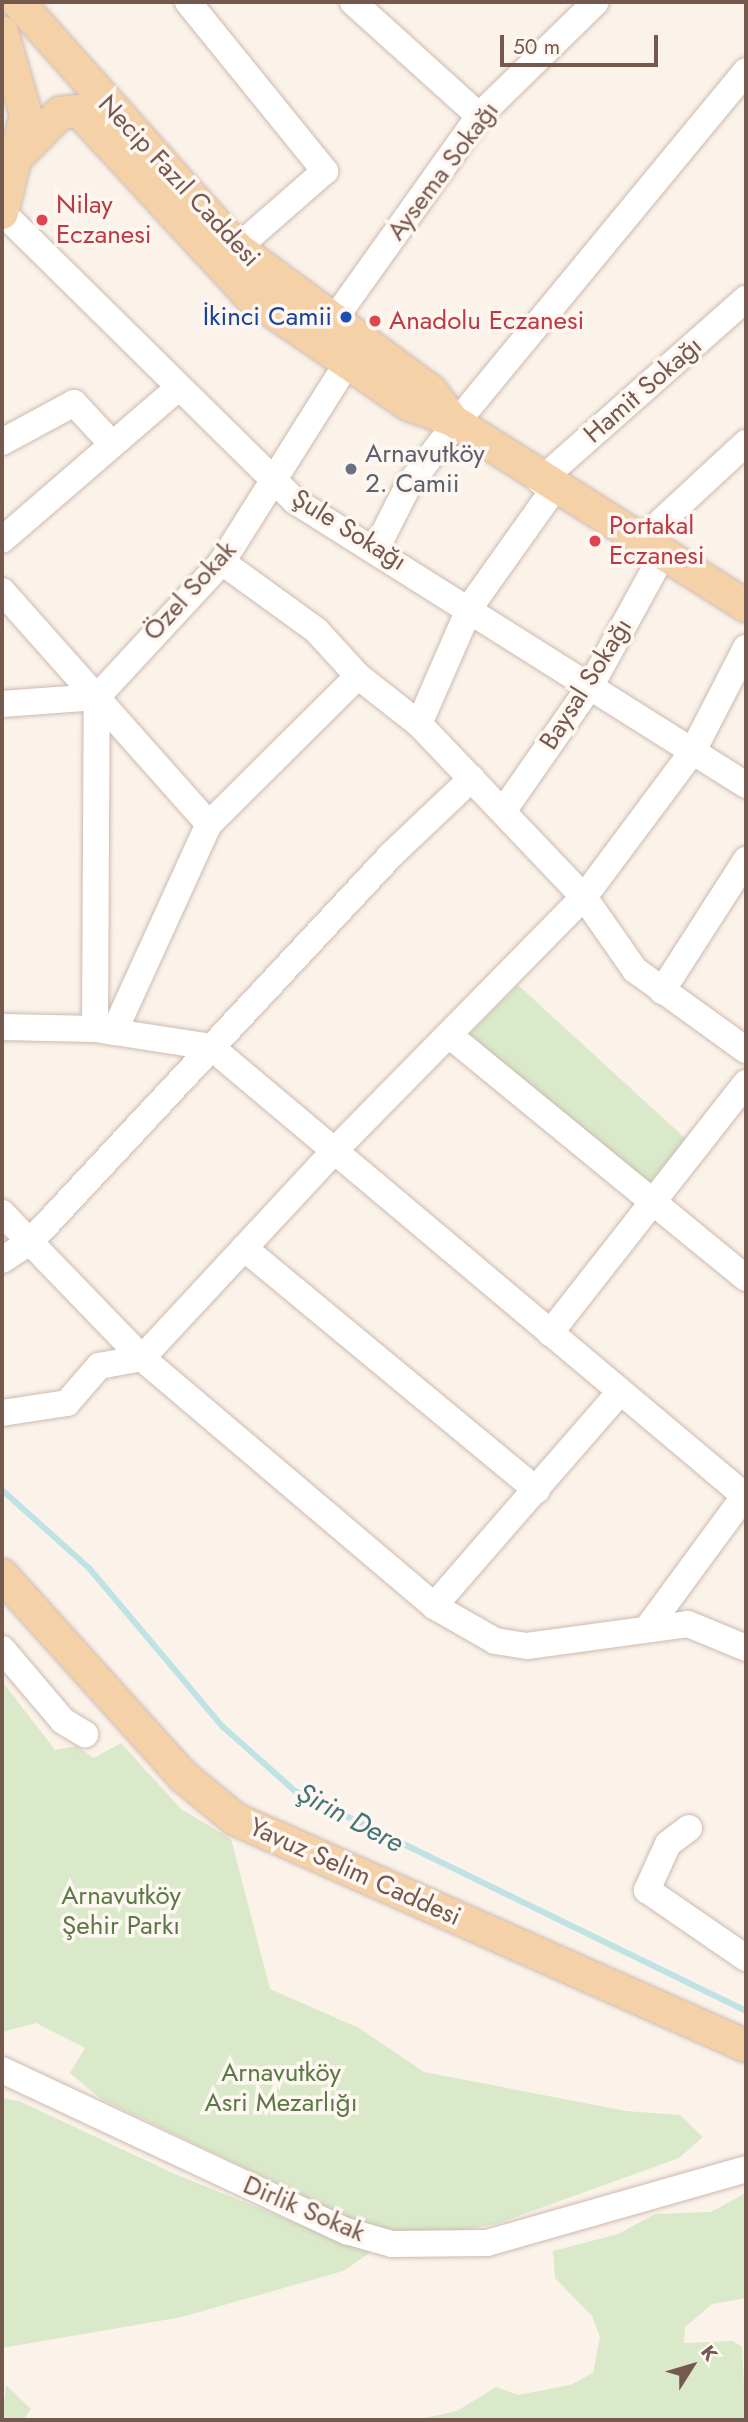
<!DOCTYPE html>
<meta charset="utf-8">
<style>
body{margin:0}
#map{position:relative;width:748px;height:2422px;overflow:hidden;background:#fbf3ea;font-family:Jost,sans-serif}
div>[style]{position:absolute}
.green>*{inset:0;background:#d9e9c9}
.stream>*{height:6px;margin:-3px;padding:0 3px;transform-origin:3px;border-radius:3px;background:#bfe2e4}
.roads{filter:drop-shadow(0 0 2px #cdbab0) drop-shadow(0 0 2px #cdbab0)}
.minor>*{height:26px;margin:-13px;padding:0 13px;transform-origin:13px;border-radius:13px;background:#fff}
.major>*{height:32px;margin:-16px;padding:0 16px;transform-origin:16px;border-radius:16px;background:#f5d1a8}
.dots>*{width:19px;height:19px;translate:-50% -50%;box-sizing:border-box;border:4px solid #fef7f1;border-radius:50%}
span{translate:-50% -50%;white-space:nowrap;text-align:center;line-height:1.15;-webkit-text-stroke:7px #fef7f1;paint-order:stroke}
.street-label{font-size:26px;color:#75594f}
.health-label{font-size:26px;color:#be3a42}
.left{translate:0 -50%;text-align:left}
.transit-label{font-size:26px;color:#164399}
.right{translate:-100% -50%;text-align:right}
.worship-label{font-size:26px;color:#5b616d}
.park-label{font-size:26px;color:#5b7947}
.water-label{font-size:28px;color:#427578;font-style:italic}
.frame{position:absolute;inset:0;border:4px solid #75594f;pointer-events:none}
.north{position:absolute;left:657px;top:2331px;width:70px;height:70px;-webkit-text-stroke:5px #fef7f1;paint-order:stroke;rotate:53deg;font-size:19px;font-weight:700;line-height:28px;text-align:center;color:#75594f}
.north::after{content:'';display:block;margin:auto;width:24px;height:32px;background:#75594f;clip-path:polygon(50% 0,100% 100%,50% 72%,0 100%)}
.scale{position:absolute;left:500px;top:35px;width:158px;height:32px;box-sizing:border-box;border:4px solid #75594f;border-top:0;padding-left:9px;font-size:21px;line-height:24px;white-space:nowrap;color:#75594f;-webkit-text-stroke:5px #fef7f1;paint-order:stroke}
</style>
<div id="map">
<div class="green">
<div style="clip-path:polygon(518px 985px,687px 1140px,660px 1180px,644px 1182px,466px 1037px)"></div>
<div style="clip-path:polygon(2px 1681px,55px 1750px,76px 1746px,94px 1758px,121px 1743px,181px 1809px,231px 1839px,270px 1989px,359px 2028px,424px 2072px,626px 2111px,680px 2115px,703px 2137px,679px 2158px,496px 2224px,438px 2234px,394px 2231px,350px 2218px,101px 2099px,70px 2073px,85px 2048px,36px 2023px,2px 2032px)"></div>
<div style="clip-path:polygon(2px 2098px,19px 2101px,175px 2174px,370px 2253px,343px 2271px,182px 2317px,2px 2348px)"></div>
<div style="clip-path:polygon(746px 2193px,746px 2298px,712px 2304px,685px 2327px,684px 2343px,733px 2341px,742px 2347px,746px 2420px,416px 2420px,457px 2411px,496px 2387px,518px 2395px,570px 2385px,593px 2373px,600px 2337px,592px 2316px,555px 2278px,553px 2251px,618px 2234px,655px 2214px,711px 2212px)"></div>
<div style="clip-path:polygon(6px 2385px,31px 2409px,23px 2420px,2px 2420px)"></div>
</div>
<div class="stream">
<div style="left:2px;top:1490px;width:117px;rotate:41.9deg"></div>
<div style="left:89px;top:1568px;width:207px;rotate:49.9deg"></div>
<div style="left:222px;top:1726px;width:98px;rotate:41.7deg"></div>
<div style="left:295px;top:1791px;width:502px;rotate:26deg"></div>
</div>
<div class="roads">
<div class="minor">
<div style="left:188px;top:2px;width:218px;rotate:51deg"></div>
<div style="left:325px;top:171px;width:117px;rotate:138.8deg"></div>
<div style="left:353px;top:2px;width:170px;rotate:42.1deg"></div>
<div style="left:2px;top:212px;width:412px;rotate:44.6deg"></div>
<div style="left:295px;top:501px;width:533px;rotate:32.2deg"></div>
<div style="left:333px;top:321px;width:252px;rotate:-54.5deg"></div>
<div style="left:479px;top:116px;width:163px;rotate:-44.3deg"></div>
<div style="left:2px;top:442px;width:82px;rotate:-28.4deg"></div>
<div style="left:74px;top:403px;width:54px;rotate:47.2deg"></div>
<div style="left:540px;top:481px;width:275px;rotate:-41.5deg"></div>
<div style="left:2px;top:540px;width:233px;rotate:-40.8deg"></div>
<div style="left:639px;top:542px;width:146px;rotate:-42.8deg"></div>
<div style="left:377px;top:547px;width:68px;rotate:-63.1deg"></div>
<div style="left:408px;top:486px;width:79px;rotate:-52.7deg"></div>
<div style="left:456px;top:423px;width:456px;rotate:-50.5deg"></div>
<div style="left:222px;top:562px;width:116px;rotate:35.9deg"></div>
<div style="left:316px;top:630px;width:62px;rotate:47.6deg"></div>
<div style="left:358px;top:676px;width:78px;rotate:38.2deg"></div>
<div style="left:419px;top:724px;width:239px;rotate:46.4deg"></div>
<div style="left:584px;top:897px;width:89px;rotate:55.1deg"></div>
<div style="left:635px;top:970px;width:137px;rotate:35.8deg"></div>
<div style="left:2px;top:591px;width:312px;rotate:48.4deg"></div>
<div style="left:2px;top:704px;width:95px;rotate:-4.2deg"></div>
<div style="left:97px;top:697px;width:184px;rotate:-47.2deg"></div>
<div style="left:222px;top:562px;width:236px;rotate:-57.8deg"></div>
<div style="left:419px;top:724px;width:128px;rotate:-66.4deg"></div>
<div style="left:470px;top:607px;width:145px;rotate:-54.6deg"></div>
<div style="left:504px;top:810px;width:152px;rotate:-55.2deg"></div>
<div style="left:591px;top:685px;width:147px;rotate:-61.2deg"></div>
<div style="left:662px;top:991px;width:156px;rotate:-57.3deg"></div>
<div style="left:2px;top:1027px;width:93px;rotate:1.2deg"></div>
<div style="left:95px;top:1029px;width:117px;rotate:8.8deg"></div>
<div style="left:211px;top:1047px;width:698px;rotate:40.06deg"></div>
<div style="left:95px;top:1029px;width:332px;rotate:-89.7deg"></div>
<div style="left:114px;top:1032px;width:229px;rotate:-65.5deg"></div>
<div style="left:209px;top:824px;width:210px;rotate:-44.8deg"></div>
<div style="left:449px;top:1035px;width:384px;rotate:39.3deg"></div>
<div style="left:2px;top:1213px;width:202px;rotate:46deg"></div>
<div style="left:142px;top:1358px;width:383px;rotate:40.3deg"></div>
<div style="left:434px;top:1606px;width:70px;rotate:29.8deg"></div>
<div style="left:495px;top:1641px;width:32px;rotate:9deg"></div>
<div style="left:527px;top:1646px;width:162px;rotate:-7.8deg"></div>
<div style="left:688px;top:1624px;width:63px;rotate:22.5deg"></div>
<div style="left:244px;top:1248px;width:380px;rotate:39.6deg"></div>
<div style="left:2px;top:1260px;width:35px;rotate:-33deg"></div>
<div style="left:31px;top:1241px;width:529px;rotate:-46.99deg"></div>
<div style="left:392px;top:854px;width:110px;rotate:-43.5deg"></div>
<div style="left:550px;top:1333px;width:318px;rotate:-51.9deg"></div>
<div style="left:2px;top:1413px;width:66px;rotate:-8.7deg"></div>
<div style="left:67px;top:1403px;width:49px;rotate:-49.1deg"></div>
<div style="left:99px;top:1366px;width:44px;rotate:-10.5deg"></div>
<div style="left:142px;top:1358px;width:284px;rotate:-47.1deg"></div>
<div style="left:335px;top:1150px;width:355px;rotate:-45.5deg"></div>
<div style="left:584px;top:897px;width:182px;rotate:-53.3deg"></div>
<div style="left:693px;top:751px;width:116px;rotate:-62.8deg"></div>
<div style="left:434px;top:1606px;width:284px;rotate:-49deg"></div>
<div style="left:649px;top:1626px;width:164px;rotate:-53.7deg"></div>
<div style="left:2px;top:1649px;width:94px;rotate:49.7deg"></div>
<div style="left:63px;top:1721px;width:26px;rotate:31deg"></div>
<div style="left:689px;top:1828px;width:26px;rotate:143deg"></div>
<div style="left:668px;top:1844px;width:51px;rotate:114.5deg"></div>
<div style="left:647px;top:1890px;width:120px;rotate:34.5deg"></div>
<div style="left:2px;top:2070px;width:380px;rotate:25.1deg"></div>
<div style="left:346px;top:2231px;width:48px;rotate:15.8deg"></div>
<div style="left:392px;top:2244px;width:95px;rotate:-0.6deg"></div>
<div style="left:487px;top:2243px;width:269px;rotate:-15.9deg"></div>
</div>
<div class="major">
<div style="left:18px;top:2px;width:329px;rotate:48.3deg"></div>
<div style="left:237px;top:248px;width:242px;rotate:36.4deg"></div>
<div style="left:432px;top:392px;width:34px;rotate:54deg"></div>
<div style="left:2px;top:32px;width:86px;rotate:73.9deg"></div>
<div style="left:26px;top:115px;width:101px;rotate:103.8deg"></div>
<div style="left:20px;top:154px;width:57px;rotate:-45.7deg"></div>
<div style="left:60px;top:113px;width:19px;rotate:-6deg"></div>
<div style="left:79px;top:111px;width:252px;rotate:47.3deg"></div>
<div style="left:250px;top:296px;width:193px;rotate:34.4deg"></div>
<div style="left:409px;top:405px;width:46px;rotate:19.2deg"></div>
<div style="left:452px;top:420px;width:348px;rotate:32.3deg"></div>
<div style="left:2px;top:1575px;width:270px;rotate:48deg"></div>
<div style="left:183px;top:1776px;width:67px;rotate:39.6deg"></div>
<div style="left:235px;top:1819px;width:559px;rotate:23.95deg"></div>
</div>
</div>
<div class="dots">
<div style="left:42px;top:220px;background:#e0444e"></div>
<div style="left:346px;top:317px;background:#1a4fb4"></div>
<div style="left:375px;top:321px;background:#e0444e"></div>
<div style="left:351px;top:469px;background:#6b7280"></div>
<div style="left:595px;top:541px;background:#e0444e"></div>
</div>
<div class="street-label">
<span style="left:443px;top:171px;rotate:-53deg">Aysema Sokağı</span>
<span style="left:179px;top:181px;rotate:47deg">Necip Fazıl Caddesi</span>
<span style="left:643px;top:390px;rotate:-41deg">Hamit Sokağı</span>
<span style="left:349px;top:530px;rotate:32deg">Şule Sokağı</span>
<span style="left:190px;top:591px;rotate:-48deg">Özel Sokak</span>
<span style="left:586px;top:684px;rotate:-58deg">Baysal Sokağı</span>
<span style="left:355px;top:1872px;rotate:24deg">Yavuz Selim Caddesi</span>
<span style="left:304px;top:2209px;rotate:23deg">Dirlik Sokak</span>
</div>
<div class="health-label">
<span class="left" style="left:56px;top:220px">Nilay<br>Eczanesi</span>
<span class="left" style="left:389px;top:321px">Anadolu Eczanesi</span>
<span class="left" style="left:609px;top:541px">Portakal<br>Eczanesi</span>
</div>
<div class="transit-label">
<span class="right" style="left:332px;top:317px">İkinci Camii</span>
</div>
<div class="worship-label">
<span class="left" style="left:365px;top:469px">Arnavutköy<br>2. Camii</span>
</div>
<div class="park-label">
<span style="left:121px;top:1911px">Arnavutköy<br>Şehir Parkı</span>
<span style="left:281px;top:2088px">Arnavutköy<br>Asri Mezarlığı</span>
</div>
<div class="water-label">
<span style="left:350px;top:1818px;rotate:28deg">Şirin Dere</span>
</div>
<div class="frame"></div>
<div class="north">K</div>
<div class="scale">50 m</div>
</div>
